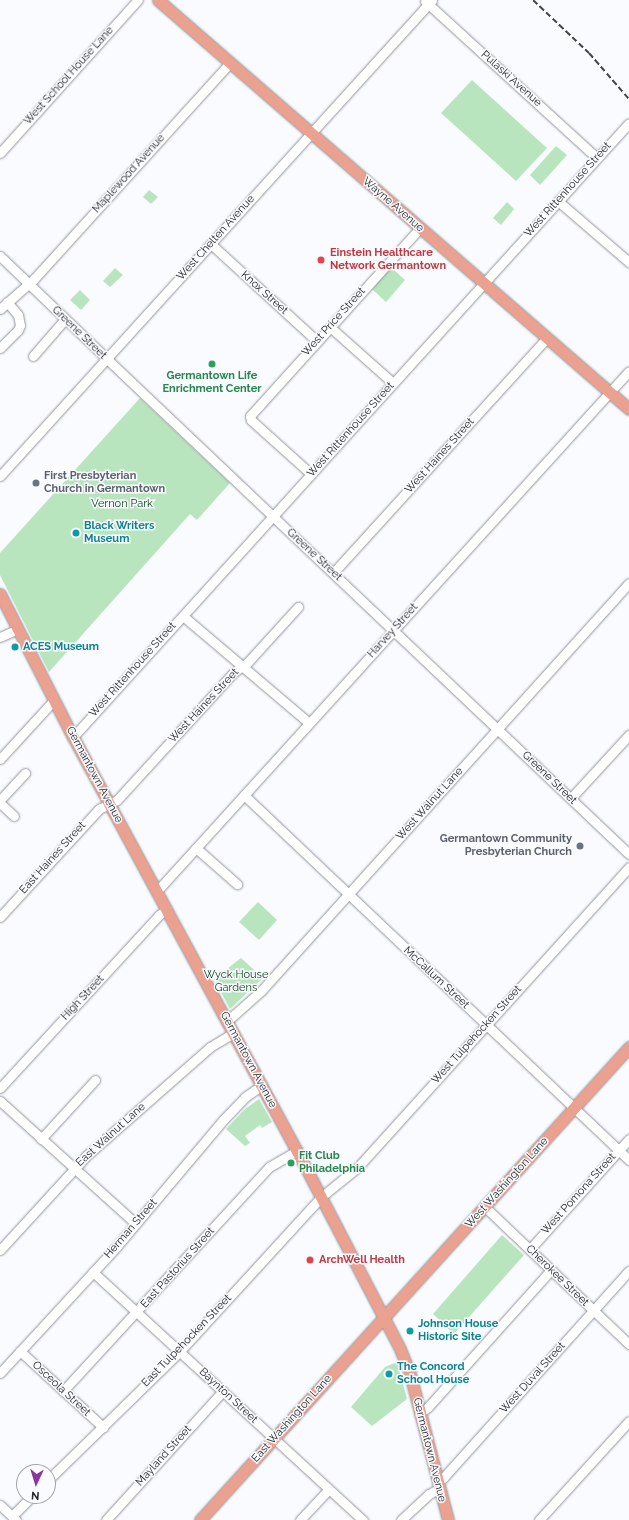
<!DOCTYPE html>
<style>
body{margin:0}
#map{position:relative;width:629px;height:1520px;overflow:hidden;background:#f9fbff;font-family:Raleway,sans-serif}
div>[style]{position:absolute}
.green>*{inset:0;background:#b9e5be}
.roads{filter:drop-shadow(0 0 1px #92949a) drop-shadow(0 0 1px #92949a)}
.minor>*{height:9px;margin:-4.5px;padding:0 4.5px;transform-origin:4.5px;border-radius:4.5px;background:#fff}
.major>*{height:11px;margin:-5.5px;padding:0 5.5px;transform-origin:5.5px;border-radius:5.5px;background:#eba190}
.rail>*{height:2px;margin-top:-1px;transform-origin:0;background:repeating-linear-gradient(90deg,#434446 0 6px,transparent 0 9px)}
.dots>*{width:11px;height:11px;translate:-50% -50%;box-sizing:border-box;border:2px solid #f9fbff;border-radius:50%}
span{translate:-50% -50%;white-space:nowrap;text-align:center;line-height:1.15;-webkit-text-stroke:3px #f9fbff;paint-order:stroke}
.street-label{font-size:11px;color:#252628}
.health-label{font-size:11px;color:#be3a42;font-weight:700}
.left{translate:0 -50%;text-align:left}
.leisure-label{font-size:11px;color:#27864d;font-weight:700}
.worship-label{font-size:11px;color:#5b616d;font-weight:700}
.right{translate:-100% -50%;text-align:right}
.park-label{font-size:11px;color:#063f17}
.culture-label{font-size:11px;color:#0d838f;font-weight:700}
.north{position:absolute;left:16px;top:1464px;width:40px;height:40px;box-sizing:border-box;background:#f9fbff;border:1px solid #a4a6a9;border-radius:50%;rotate:184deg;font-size:11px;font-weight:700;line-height:16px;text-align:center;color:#252628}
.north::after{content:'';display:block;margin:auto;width:14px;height:18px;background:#8d36a3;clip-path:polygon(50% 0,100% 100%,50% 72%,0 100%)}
</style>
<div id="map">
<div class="green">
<div style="clip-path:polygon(472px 80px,547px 148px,516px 181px,441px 113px)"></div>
<div style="clip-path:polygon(556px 146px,567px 155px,540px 185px,530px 175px)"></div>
<div style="clip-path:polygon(149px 190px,158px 197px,151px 204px,143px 197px)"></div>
<div style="clip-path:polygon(507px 202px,514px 209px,501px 225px,493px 218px)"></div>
<div style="clip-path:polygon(391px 267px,405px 280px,386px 302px,372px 289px)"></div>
<div style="clip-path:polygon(115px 268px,123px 275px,110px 287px,103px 281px)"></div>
<div style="clip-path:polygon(80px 290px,90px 300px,81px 310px,70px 300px)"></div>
<div style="clip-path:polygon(140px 398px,230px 483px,197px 520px,190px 514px,49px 672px,0 575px,0 553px)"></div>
<div style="clip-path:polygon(258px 902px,277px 920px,259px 940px,239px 922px)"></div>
<div style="clip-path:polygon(241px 958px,263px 978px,230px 1009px,214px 979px)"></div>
<div style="clip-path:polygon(259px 1099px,272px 1122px,262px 1128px,260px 1125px,245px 1136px,250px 1143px,245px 1146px,226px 1129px,245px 1109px)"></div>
<div style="clip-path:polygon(502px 1235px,524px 1255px,454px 1334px,433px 1314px)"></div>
<div style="clip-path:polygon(397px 1362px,407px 1399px,372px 1426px,351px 1407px,385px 1367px)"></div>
</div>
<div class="roads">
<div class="minor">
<div style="left:425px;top:1px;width:233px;rotate:42.4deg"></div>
<div style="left:0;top:153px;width:206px;rotate:-48deg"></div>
<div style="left:558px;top:201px;width:94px;rotate:40.7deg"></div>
<div style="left:211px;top:244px;width:144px;rotate:42.5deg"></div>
<div style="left:0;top:256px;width:149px;rotate:43.9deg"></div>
<div style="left:107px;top:359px;width:719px;rotate:43.48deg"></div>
<div style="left:0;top:309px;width:45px;rotate:-41.4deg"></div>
<div style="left:34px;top:279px;width:292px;rotate:-47.8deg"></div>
<div style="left:330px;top:327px;width:84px;rotate:41.6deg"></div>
<div style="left:0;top:348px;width:25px;rotate:-45deg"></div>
<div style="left:18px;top:330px;width:5px;rotate:-68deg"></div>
<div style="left:20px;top:325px;width:10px;rotate:-101deg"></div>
<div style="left:18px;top:315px;width:17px;rotate:-130deg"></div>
<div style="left:33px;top:356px;width:49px;rotate:-49.1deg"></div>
<div style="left:311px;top:474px;width:81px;rotate:-138deg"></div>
<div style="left:251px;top:420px;width:4px;rotate:-104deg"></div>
<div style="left:250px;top:416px;width:253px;rotate:-47.9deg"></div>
<div style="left:0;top:476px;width:643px;rotate:-47.77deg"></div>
<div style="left:333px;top:573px;width:318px;rotate:-47.7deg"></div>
<div style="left:183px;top:616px;width:165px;rotate:40.3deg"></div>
<div style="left:0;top:637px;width:20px;rotate:-24deg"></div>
<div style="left:73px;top:737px;width:828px;rotate:-47.84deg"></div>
<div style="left:0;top:759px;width:80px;rotate:-47.5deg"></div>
<div style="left:244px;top:795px;width:531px;rotate:43.47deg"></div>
<div style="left:571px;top:798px;width:86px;rotate:-47.4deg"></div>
<div style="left:0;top:800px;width:37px;rotate:-47deg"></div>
<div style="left:0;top:803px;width:19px;rotate:43deg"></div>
<div style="left:196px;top:848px;width:55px;rotate:41.3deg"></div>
<div style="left:157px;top:891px;width:702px;rotate:-47.77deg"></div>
<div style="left:0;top:917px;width:147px;rotate:-47.5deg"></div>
<div style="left:99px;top:809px;width:20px;rotate:-27deg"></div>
<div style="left:117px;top:800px;width:173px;rotate:-47.6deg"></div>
<div style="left:234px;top:672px;width:16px;rotate:-35deg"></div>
<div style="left:247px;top:663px;width:76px;rotate:-47.7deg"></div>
<div style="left:227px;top:1021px;width:45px;rotate:-41.4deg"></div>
<div style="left:261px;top:991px;width:549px;rotate:-47.95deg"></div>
<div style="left:0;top:1088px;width:235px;rotate:-47.4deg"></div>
<div style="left:159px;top:915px;width:10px;rotate:-37deg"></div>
<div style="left:0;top:1101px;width:183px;rotate:42.1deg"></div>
<div style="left:41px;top:1139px;width:80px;rotate:-47.5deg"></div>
<div style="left:485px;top:1207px;width:199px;rotate:43.6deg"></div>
<div style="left:530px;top:1249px;width:148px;rotate:-48deg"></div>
<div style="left:0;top:1250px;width:127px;rotate:-47.5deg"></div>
<div style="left:86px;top:1156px;width:165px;rotate:-41.3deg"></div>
<div style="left:210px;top:1047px;width:27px;rotate:-31deg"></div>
<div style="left:93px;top:1272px;width:367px;rotate:42.6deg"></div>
<div style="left:20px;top:1351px;width:113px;rotate:42.5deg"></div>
<div style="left:0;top:1373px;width:173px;rotate:-47.3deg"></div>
<div style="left:117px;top:1246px;width:166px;rotate:-49.9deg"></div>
<div style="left:224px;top:1119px;width:30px;rotate:-46deg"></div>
<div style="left:245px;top:1097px;width:21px;rotate:-35deg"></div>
<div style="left:63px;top:1391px;width:304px;rotate:-47.4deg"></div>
<div style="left:269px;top:1167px;width:32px;rotate:-30deg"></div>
<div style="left:419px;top:1414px;width:11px;rotate:-38deg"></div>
<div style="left:428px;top:1407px;width:184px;rotate:-48.1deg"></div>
<div style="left:48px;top:1480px;width:185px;rotate:-44.3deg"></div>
<div style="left:180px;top:1351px;width:209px;rotate:-47.5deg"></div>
<div style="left:321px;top:1197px;width:48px;rotate:-39deg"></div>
<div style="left:358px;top:1167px;width:404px;rotate:-47.9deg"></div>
<div style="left:437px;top:1482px;width:7px;rotate:-34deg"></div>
<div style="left:443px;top:1478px;width:278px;rotate:-48.1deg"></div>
<div style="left:0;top:1505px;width:22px;rotate:43deg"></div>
<div style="left:12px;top:1516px;width:28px;rotate:-45deg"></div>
<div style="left:106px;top:1520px;width:174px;rotate:-47.8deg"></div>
<div style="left:300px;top:1520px;width:42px;rotate:-46.9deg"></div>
<div style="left:401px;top:1520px;width:38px;rotate:-43deg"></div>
<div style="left:429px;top:1494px;width:10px;rotate:-29deg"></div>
<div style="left:539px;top:1520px;width:134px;rotate:-47.7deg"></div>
</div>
<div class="major">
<div style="left:158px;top:0;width:624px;rotate:40.97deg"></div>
<div style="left:0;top:594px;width:161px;rotate:63deg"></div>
<div style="left:73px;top:737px;width:471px;rotate:61.6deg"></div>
<div style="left:297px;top:1151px;width:223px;rotate:62.5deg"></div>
<div style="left:400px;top:1349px;width:27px;rotate:68deg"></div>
<div style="left:410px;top:1374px;width:151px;rotate:75.4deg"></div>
<div style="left:200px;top:1520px;width:639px;rotate:-47.79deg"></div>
</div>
</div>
<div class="rail">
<div style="left:533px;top:0;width:77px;rotate:43.4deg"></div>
<div style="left:589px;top:53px;width:61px;rotate:49deg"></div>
</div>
<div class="dots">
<div style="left:321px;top:260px;background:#e0444e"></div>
<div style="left:212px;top:364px;background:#2e9e5b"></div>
<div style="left:36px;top:483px;background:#6b7280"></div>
<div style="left:76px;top:533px;background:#0f9aa8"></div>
<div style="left:15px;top:647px;background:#0f9aa8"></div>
<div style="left:580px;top:846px;background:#6b7280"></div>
<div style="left:291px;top:1163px;background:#2e9e5b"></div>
<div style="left:310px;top:1260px;background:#e0444e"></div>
<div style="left:410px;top:1331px;background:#0f9aa8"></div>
<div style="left:389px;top:1374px;background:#0f9aa8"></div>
</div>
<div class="street-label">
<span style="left:69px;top:76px;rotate:-48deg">West School House Lane</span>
<span style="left:511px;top:79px;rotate:42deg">Pulaski Avenue</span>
<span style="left:129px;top:174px;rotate:-48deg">Maplewood Avenue</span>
<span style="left:568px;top:190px;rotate:-48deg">West Rittenhouse Street</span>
<span style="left:393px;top:205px;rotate:41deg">Wayne Avenue</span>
<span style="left:216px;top:238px;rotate:-48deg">West Chelten Avenue</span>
<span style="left:264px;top:293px;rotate:42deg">Knox Street</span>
<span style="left:334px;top:322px;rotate:-48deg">West Price Street</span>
<span style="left:79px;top:333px;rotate:44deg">Greene Street</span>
<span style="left:351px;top:430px;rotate:-48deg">West Rittenhouse Street</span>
<span style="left:440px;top:456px;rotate:-48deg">West Haines Street</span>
<span style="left:314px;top:555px;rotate:43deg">Greene Street</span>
<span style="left:393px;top:631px;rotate:-48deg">Harvey Street</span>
<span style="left:133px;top:670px;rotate:-48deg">West Rittenhouse Street</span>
<span style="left:204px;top:706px;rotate:-47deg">West Haines Street</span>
<span style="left:94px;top:775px;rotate:62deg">Germantown Avenue</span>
<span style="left:549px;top:778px;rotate:44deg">Greene Street</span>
<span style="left:430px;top:804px;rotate:-48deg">West Walnut Lane</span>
<span style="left:53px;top:858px;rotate:-48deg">East Haines Street</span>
<span style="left:436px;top:978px;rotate:43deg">McCallum Street</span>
<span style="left:83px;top:998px;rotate:-47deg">High Street</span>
<span style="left:477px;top:1035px;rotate:-48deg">West Tulpehocken Street</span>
<span style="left:248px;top:1060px;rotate:62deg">Germantown Avenue</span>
<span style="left:111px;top:1135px;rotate:-42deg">East Walnut Lane</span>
<span style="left:507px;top:1183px;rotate:-48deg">West Washington Lane</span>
<span style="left:579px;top:1194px;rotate:-48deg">West Pomona Street</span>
<span style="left:131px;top:1229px;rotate:-49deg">Herman Street</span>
<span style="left:178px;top:1268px;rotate:-48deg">East Pastorius Street</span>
<span style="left:557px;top:1276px;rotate:44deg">Cherokee Street</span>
<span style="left:187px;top:1341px;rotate:-46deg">East Tulpehocken Street</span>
<span style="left:533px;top:1378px;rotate:-48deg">West Duval Street</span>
<span style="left:61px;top:1389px;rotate:43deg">Osceola Street</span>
<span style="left:228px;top:1396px;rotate:43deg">Baynton Street</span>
<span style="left:292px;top:1419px;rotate:-48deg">East Washington Lane</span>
<span style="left:429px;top:1450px;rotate:76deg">Germantown Avenue</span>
<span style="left:164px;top:1456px;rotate:-48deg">Mayland Street</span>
</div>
<div class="health-label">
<span class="left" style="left:330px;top:260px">Einstein Healthcare<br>Network Germantown</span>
<span class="left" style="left:319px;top:1260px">ArchWell Health</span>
</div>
<div class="leisure-label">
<span style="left:212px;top:383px">Germantown Life<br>Enrichment Center</span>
<span class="left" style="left:299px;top:1163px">Fit Club<br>Philadelphia</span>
</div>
<div class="worship-label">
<span class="left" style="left:44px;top:483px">First Presbyterian<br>Church in Germantown</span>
<span class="right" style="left:572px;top:846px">Germantown Community<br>Presbyterian Church</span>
</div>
<div class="park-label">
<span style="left:122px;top:504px">Vernon Park</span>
<span style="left:236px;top:982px">Wyck House<br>Gardens</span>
</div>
<div class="culture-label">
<span class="left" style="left:84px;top:533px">Black Writers<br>Museum</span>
<span class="left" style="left:23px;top:647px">ACES Museum</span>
<span class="left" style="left:418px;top:1331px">Johnson House<br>Historic Site</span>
<span class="left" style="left:397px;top:1374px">The Concord<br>School House</span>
</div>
<div class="north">N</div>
</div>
